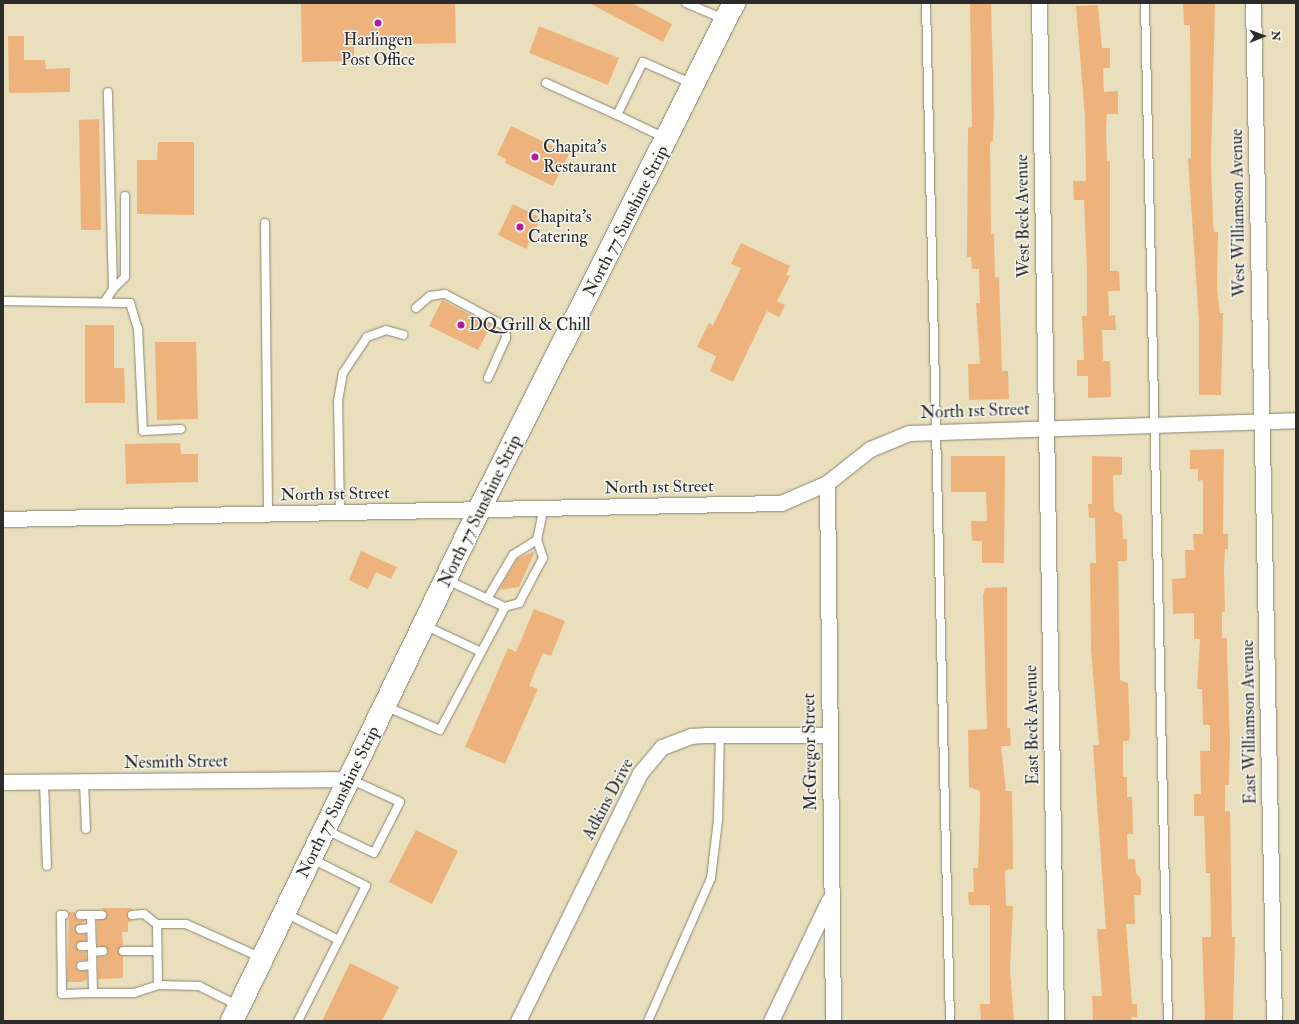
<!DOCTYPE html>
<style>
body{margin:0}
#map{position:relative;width:1299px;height:1024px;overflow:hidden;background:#eadfbc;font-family:"IM FELL Double Pica",serif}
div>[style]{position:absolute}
.building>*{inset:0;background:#eeb37c}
.roads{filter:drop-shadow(0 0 1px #8a8574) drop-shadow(0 0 1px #8a8574)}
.lane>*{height:8px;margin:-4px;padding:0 4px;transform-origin:4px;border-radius:4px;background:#fff}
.street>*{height:15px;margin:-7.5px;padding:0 7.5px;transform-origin:7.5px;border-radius:7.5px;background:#fff}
.primary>*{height:22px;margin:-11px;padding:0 11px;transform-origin:11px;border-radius:11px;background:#fff}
.dots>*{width:11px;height:11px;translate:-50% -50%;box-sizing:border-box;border:2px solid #f6f6f2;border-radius:50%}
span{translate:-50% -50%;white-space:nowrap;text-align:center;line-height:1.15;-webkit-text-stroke:3px #f6f6f2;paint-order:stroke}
.poi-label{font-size:17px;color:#2b2b2b}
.left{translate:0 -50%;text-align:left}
.street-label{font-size:17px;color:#2b2b2b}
.frame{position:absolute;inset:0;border:4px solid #2b2b2b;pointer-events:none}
.north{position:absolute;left:1243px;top:16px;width:40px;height:40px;-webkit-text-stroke:3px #f6f6f2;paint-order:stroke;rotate:89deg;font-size:11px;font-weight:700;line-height:16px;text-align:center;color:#2b2b2b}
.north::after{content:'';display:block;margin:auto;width:14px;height:18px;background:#2b2b2b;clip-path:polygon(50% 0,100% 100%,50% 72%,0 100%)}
</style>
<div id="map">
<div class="building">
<div style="clip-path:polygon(301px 3px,455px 3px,456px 43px,354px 45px,354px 61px,302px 62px)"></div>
<div style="clip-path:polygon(589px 3px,632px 3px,672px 24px,663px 42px)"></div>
<div style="clip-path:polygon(970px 3px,991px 3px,994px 113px,993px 141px,990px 142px,991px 234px,994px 234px,995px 278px,999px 277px,1002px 371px,1008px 371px,1009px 399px,969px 400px,968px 364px,980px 364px,976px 303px,980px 303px,979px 269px,972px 269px,971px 257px,967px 257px,968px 128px,972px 127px)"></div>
<div style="clip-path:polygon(1183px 3px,1215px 3px,1211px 161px,1213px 223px,1214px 232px,1218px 232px,1217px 287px,1220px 313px,1223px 313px,1221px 395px,1199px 395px,1199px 322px,1188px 159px,1191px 158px,1190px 25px,1184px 25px)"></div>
<div style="clip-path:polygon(1098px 5px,1102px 48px,1110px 48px,1110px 68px,1103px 68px,1104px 92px,1118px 91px,1118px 114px,1107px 114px,1106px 128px,1107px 161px,1110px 161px,1110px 271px,1119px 271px,1120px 291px,1108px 291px,1109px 316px,1115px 315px,1116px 330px,1102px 330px,1103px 361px,1110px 361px,1111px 397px,1088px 398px,1088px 376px,1077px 376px,1077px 360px,1084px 360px,1082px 316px,1087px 316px,1087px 271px,1084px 200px,1074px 200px,1073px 181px,1086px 181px,1085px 117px,1076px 6px)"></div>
<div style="clip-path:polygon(539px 26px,619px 58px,608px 85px,529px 53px)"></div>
<div style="clip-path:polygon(8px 36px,24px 36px,24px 60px,45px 60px,46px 69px,70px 68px,70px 92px,9px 93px)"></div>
<div style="clip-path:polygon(99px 119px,101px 230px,81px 230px,79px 120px)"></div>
<div style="clip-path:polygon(511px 126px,569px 154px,553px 186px,505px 163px,506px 159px,497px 155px)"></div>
<div style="clip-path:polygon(158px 142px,194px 142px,194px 215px,137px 214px,137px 160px,157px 160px)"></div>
<div style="clip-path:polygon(513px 204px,541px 218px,526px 249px,498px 235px)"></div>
<div style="clip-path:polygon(741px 243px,790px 266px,786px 275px,790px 276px,777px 301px,785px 305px,779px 317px,767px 311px,733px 382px,710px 371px,716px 356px,697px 347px,709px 323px,713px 325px,741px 268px,731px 264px)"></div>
<div style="clip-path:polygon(442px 300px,491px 325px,478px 350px,429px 326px)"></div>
<div style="clip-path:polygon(85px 325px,114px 325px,114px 368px,124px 368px,125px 403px,85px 403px)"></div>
<div style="clip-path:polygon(155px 342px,196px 342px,198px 419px,157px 420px)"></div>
<div style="clip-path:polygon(180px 443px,181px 454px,198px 454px,198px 482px,126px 484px,125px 444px)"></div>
<div style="clip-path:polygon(1224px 449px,1223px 534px,1228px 534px,1228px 549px,1225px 549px,1224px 568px,1225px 612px,1222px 612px,1222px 638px,1227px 638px,1227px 650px,1230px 742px,1229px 785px,1225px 785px,1225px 811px,1230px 811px,1232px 937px,1235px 937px,1233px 1021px,1205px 1021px,1202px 937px,1211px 937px,1210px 873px,1206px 873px,1204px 816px,1194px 816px,1194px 794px,1201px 794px,1200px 751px,1210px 751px,1210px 725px,1203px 725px,1202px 689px,1197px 689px,1200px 639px,1194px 639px,1194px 613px,1173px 614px,1172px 579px,1186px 578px,1185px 550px,1194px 550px,1193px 534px,1203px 534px,1203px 480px,1198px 481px,1198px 469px,1190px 469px,1190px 450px)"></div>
<div style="clip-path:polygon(951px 456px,1005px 456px,1004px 563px,982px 563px,982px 541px,972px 541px,971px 521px,987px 521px,986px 492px,951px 492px)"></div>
<div style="clip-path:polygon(1092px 456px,1122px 457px,1122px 475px,1113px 475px,1114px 511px,1122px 515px,1123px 539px,1127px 539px,1127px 561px,1118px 561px,1120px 680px,1128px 683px,1130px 734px,1129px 741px,1123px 741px,1123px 777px,1127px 777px,1127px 797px,1132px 797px,1133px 834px,1127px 834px,1128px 859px,1135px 859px,1136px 873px,1141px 879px,1141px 895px,1134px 895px,1135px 924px,1126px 924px,1132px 1004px,1137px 1004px,1137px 1017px,1131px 1017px,1132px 1021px,1093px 1021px,1092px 996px,1102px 996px,1097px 929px,1106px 929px,1094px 760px,1093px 745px,1099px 745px,1091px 650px,1090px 563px,1096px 563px,1095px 518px,1089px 518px,1088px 504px,1092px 504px)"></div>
<div style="clip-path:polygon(361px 551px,397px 567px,391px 579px,376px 572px,368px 589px,349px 580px)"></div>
<div style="clip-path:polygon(535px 551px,519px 587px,499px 590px,517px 559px)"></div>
<div style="clip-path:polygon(1007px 587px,1007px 728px,1010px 728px,1011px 746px,1001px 746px,1006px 791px,1012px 791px,1013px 869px,1005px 870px,1006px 906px,1013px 906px,1010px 970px,1014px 1021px,981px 1021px,980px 1004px,990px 1004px,990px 905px,969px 905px,968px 892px,974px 892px,973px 868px,978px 868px,980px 815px,980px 791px,969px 787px,968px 730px,987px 729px,983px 595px,985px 588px)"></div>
<div style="clip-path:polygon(534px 609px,565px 621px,551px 656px,543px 653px,529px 686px,538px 689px,505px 764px,465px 747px,508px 648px,516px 652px)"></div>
<div style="clip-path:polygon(416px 830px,458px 851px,432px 904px,389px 882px)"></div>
<div style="clip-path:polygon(102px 908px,132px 908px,127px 915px,132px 922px,128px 922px,128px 932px,122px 932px,123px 946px,118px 951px,123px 956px,123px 978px,98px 979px,98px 957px,106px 956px,108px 951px,97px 945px,97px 920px,107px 915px)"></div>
<div style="clip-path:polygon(69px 912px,75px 912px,78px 920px,86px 920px,75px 929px,78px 934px,86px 934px,86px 940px,76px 946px,79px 951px,86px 952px,87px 960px,78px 961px,76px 966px,79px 971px,87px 971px,87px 979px,82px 982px,67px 982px)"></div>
<div style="clip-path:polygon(350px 963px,399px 987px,382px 1021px,322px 1021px)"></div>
</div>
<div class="roads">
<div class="lane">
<div style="left:686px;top:3px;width:41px;rotate:22.8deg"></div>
<div style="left:926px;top:3px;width:1018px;rotate:88.65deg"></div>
<div style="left:1145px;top:3px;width:1018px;rotate:88.71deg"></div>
<div style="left:546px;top:83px;width:78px;rotate:24.3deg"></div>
<div style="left:617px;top:115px;width:59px;rotate:-63.9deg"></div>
<div style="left:643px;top:62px;width:55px;rotate:23.7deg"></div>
<div style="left:617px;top:115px;width:53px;rotate:25.6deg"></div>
<div style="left:265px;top:223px;width:291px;rotate:89.4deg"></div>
<div style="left:113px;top:289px;width:17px;rotate:-45deg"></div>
<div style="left:125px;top:277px;width:81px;rotate:-90deg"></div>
<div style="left:3px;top:301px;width:127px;rotate:0.9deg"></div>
<div style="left:130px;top:303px;width:27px;rotate:73deg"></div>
<div style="left:138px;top:329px;width:102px;rotate:87.2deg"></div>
<div style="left:143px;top:431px;width:38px;rotate:-3deg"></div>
<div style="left:105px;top:301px;width:14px;rotate:-56deg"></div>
<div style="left:113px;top:289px;width:197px;rotate:-91.5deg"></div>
<div style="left:416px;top:308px;width:18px;rotate:-41deg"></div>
<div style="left:430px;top:296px;width:15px;rotate:-8deg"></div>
<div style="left:445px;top:294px;width:68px;rotate:28.1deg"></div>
<div style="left:505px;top:326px;width:12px;rotate:85deg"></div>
<div style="left:506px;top:338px;width:44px;rotate:114.2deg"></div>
<div style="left:340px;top:513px;width:112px;rotate:-91deg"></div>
<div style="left:338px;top:401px;width:28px;rotate:-80deg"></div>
<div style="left:343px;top:373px;width:43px;rotate:-56.3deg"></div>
<div style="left:367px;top:337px;width:20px;rotate:-20deg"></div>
<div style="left:386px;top:330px;width:18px;rotate:16deg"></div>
<div style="left:447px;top:580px;width:64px;rotate:25deg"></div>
<div style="left:505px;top:607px;width:15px;rotate:-16deg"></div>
<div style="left:519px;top:603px;width:51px;rotate:-61.9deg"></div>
<div style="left:543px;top:558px;width:19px;rotate:-108deg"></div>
<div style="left:537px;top:540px;width:33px;rotate:-78deg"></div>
<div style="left:487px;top:599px;width:51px;rotate:-59.4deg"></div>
<div style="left:513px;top:555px;width:28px;rotate:-32deg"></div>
<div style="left:424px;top:625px;width:63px;rotate:25.3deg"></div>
<div style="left:385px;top:706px;width:60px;rotate:23.6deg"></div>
<div style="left:440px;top:730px;width:139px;rotate:-62.1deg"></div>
<div style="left:44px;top:782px;width:84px;rotate:88deg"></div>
<div style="left:84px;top:782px;width:47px;rotate:87.6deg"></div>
<div style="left:326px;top:830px;width:53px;rotate:25.6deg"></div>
<div style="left:374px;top:853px;width:57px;rotate:-63deg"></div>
<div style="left:400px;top:802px;width:55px;rotate:-155.3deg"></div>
<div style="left:285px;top:913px;width:60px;rotate:26.6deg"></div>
<div style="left:64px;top:915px;width:3px;rotate:180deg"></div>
<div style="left:61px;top:915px;width:79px;rotate:89.3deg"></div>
<div style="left:62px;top:994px;width:31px;rotate:-2deg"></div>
<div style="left:80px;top:915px;width:11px"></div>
<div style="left:91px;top:915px;width:78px;rotate:88.5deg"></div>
<div style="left:93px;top:993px;width:41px"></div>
<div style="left:134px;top:993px;width:25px;rotate:-18deg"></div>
<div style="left:91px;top:915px;width:11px"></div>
<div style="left:132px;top:915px;width:12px;rotate:-5deg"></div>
<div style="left:144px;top:914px;width:16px;rotate:38deg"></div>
<div style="left:80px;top:929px;width:11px;rotate:-5deg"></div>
<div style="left:81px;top:946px;width:11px"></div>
<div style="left:123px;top:951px;width:34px"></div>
<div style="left:92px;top:952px;width:11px;rotate:-5deg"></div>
<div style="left:81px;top:966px;width:11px;rotate:-5deg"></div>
<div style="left:239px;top:1006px;width:45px;rotate:-153.4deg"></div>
<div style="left:199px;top:986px;width:41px;rotate:-178.6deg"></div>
<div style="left:158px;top:985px;width:61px;rotate:-90.9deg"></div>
<div style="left:157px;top:924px;width:29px"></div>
<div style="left:186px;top:924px;width:83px;rotate:24.1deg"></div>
<div style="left:298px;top:1021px;width:151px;rotate:-63.3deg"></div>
<div style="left:366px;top:886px;width:60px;rotate:-153.4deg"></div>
<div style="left:648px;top:1021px;width:156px;rotate:-66.2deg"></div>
<div style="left:711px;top:878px;width:58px;rotate:-83.1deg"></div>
<div style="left:718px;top:820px;width:85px;rotate:-88.7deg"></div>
</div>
<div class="street">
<div style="left:1039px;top:3px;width:1018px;rotate:89.04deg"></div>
<div style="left:1253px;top:3px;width:1018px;rotate:88.82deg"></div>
<div style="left:827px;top:483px;width:538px;rotate:89.36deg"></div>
<div style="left:3px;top:519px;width:778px;rotate:-1.18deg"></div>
<div style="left:781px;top:503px;width:50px;rotate:-23.5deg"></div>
<div style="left:827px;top:483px;width:55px;rotate:-38.3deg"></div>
<div style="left:870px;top:449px;width:42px;rotate:-22.3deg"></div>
<div style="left:909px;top:433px;width:387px;rotate:-1.9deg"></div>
<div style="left:3px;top:782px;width:346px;rotate:-0.5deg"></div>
<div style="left:518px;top:1021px;width:276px;rotate:-63.8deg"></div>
<div style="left:640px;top:773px;width:34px;rotate:-50deg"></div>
<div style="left:662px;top:747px;width:31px;rotate:-21deg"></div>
<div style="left:691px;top:736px;width:16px;rotate:-4deg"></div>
<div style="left:707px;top:735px;width:120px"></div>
<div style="left:771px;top:1021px;width:134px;rotate:-64.4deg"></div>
</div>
<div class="primary">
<div style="left:232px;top:1021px;width:568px;rotate:-64.2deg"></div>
<div style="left:479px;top:510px;width:568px;rotate:-63.3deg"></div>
</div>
</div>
<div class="dots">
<div style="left:378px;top:23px;background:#b5179e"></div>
<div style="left:535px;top:157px;background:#b5179e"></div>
<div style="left:520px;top:227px;background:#b5179e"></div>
<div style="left:461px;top:325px;background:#b5179e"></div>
</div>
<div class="poi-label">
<span style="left:378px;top:50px">Harlingen<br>Post Office</span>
<span class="left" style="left:543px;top:157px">Chapita's<br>Restaurant</span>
<span class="left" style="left:528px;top:227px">Chapita's<br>Catering</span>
<span class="left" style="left:469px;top:325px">DQ Grill &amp; Chill</span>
</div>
<div class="street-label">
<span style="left:1238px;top:213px;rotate:-91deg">West Williamson Avenue</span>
<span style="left:1023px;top:216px;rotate:-91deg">West Beck Avenue</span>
<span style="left:626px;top:221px;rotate:-63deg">North 77 Sunshine Strip</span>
<span style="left:975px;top:411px;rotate:-2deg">North 1st Street</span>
<span style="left:659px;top:487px;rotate:-1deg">North 1st Street</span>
<span style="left:335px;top:494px;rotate:-1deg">North 1st Street</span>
<span style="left:480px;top:511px;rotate:-64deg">North 77 Sunshine Strip</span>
<span style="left:1249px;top:722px;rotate:-91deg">East Williamson Avenue</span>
<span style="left:1032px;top:725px;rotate:-91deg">East Beck Avenue</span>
<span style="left:810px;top:752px;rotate:-91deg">McGregor Street</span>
<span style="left:176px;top:762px;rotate:-1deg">Nesmith Street</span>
<span style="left:608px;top:799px;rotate:-62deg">Adkins Drive</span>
<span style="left:338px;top:802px;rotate:-64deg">North 77 Sunshine Strip</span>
</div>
<div class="frame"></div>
<div class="north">N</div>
</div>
